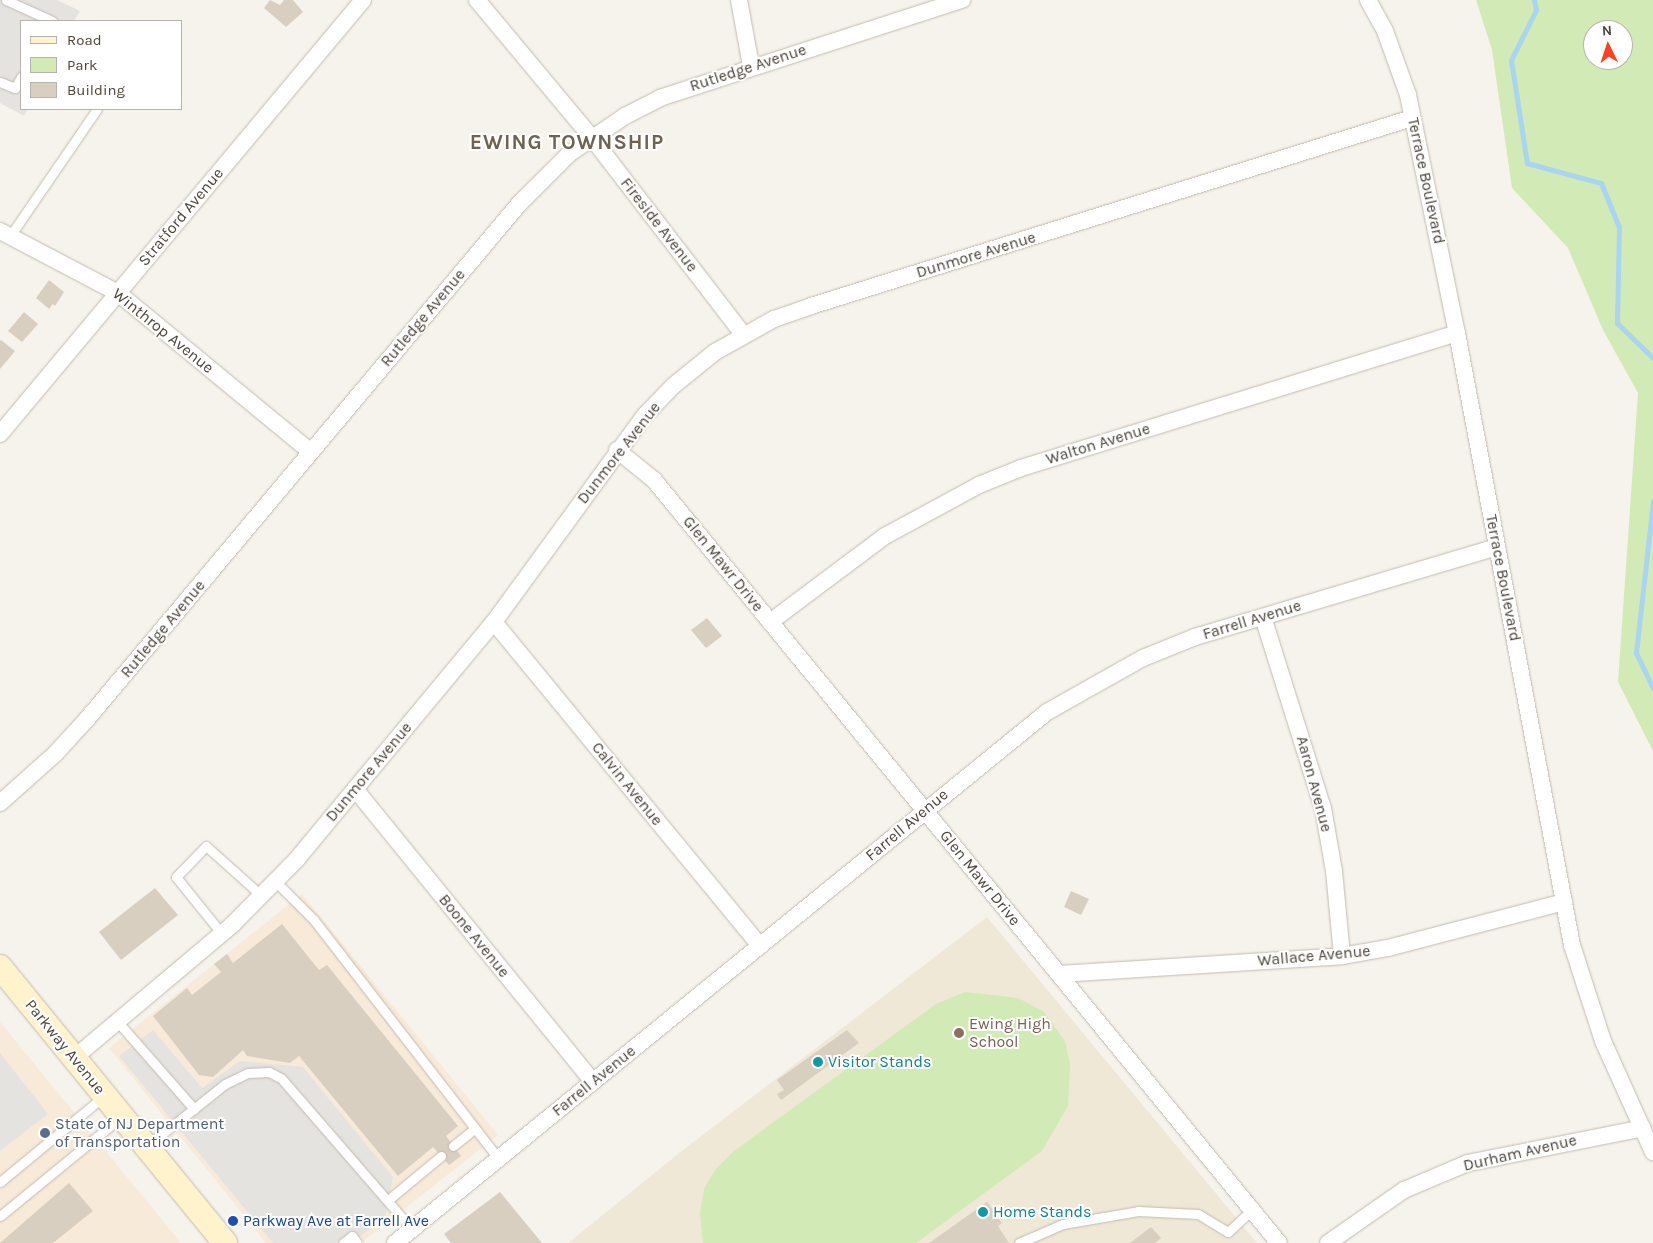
<!DOCTYPE html>
<style>
body{margin:0}
#map{position:relative;width:1653px;height:1243px;overflow:hidden;background:#f6f3ec;font-family:Karla,sans-serif}
div>[style]{position:absolute}
.commercial>*{inset:0;background:#f7ead8}
.education>*{inset:0;background:#efe8d6}
.green>*{inset:0;background:#d2eab5}
.parking>*{inset:0;background:#e5e3e0}
.stream>*{height:5px;margin:-2.5px;padding:0 2.5px;transform-origin:2.5px;border-radius:2.5px;background:#a9d4f2}
.building>*{inset:0;background:#d8cfc1}
.roads{filter:drop-shadow(0 0 1px #c2bbae) drop-shadow(0 0 1px #c2bbae)}
.lane>*{height:9px;margin:-4.5px;padding:0 4.5px;transform-origin:4.5px;border-radius:4.5px;background:#fff}
.street>*{height:16px;margin:-8px;padding:0 8px;transform-origin:8px;border-radius:8px;background:#fff}
.secondary>*{height:24px;margin:-12px;padding:0 12px;transform-origin:12px;border-radius:12px;background:#fff3cd}
.dots>*{width:14px;height:14px;translate:-50% -50%;box-sizing:border-box;border:2px solid #fff;border-radius:50%}
span{translate:-50% -50%;white-space:nowrap;text-align:center;line-height:1.15;-webkit-text-stroke:4px #fff;paint-order:stroke}
.street-label{font-size:16px;color:#4b4439}
.education-label{font-size:16px;color:#785e54}
.left{translate:0 -50%;text-align:left}
.culture-label{font-size:16px;color:#0d838f}
.service-label{font-size:16px;color:#4e5e75}
.transit-label{font-size:16px;color:#164399}
.district-label{font-size:21px;color:#6e6250;font-weight:700;letter-spacing:1px}
.legend{position:absolute;left:20px;top:20px;width:162px;height:90px;box-sizing:border-box;background:#fff;border:1px solid #b7b4b0;margin:0;padding:6px 9px;list-style:none;font-size:15px;color:#4b4439}
.legend li{display:flex;align-items:center;gap:10px;height:25px}
.legend b{width:25px;border:1px solid #b7b4b0}
.north{position:absolute;left:1583px;top:20px;width:50px;height:50px;box-sizing:border-box;background:#fff;border:1px solid #b7b4b0;border-radius:50%;rotate:356deg;font-size:14px;font-weight:700;line-height:20px;text-align:center;color:#4b4439}
.north::after{content:'';display:block;margin:auto;width:18px;height:22px;background:#fc3f1d;clip-path:polygon(50% 0,100% 100%,50% 72%,0 100%)}
</style>
<div id="map">
<div class="commercial">
<div style="clip-path:polygon(302px 894px,498px 1135px,361px 1243px,266px 1243px,109px 1048px)"></div>
<div style="clip-path:polygon(0 1022px,181px 1243px,0 1243px)"></div>
</div>
<div class="education">
<div style="clip-path:polygon(987px 917px,1257px 1243px,568px 1243px,683px 1150px)"></div>
</div>
<div class="green">
<div style="clip-path:polygon(evenodd,1476px 0,1653px 0,1653px 751px,1618px 682px,1638px 393px,1603px 330px,1568px 248px,1512px 188px,1492px 50px,1476px 0,1593px 30px,1623px 30px,1623px 60px,1593px 60px,1593px 30px)"></div>
<div style="clip-path:polygon(965px 992px,1018px 998px,1043px 1011px,1065px 1041px,1070px 1064px,1068px 1106px,1042px 1151px,916px 1243px,703px 1243px,700px 1213px,704px 1189px,715px 1170px,734px 1151px,936px 1004px)"></div>
</div>
<div class="parking">
<div style="clip-path:polygon(0 0,57px 0,80px 11px,74px 21px,21px 21px,21px 109px,28px 109px,24px 116px,0 103px)"></div>
<div style="clip-path:polygon(153px 1030px,202px 1088px,240px 1061px,303px 1067px,393px 1177px,385px 1218px,351px 1243px,273px 1243px,119px 1056px)"></div>
<div style="clip-path:polygon(0 1053px,48px 1114px,0 1151px)"></div>
</div>
<div class="stream">
<div style="left:1534px;top:0;width:10px;rotate:79deg"></div>
<div style="left:1536px;top:10px;width:56px;rotate:116.6deg"></div>
<div style="left:1511px;top:60px;width:104px;rotate:81.2deg"></div>
<div style="left:1527px;top:163px;width:77px;rotate:15.1deg"></div>
<div style="left:1601px;top:183px;width:48px;rotate:67.8deg"></div>
<div style="left:1619px;top:227px;width:96px;rotate:91.2deg"></div>
<div style="left:1617px;top:323px;width:50px;rotate:44.2deg"></div>
<div style="left:1653px;top:501px;width:153px;rotate:96.4deg"></div>
<div style="left:1636px;top:653px;width:39px;rotate:64deg"></div>
</div>
<div class="building">
<div style="clip-path:polygon(270px 0,280px 5px,284px 0,293px 0,303px 12px,286px 27px,264px 8px)"></div>
<div style="clip-path:polygon(49px 280px,64px 292px,55px 306px,53px 304px,49px 309px,36px 298px)"></div>
<div style="clip-path:polygon(24px 312px,38px 324px,22px 342px,8px 331px)"></div>
<div style="clip-path:polygon(1px 340px,15px 351px,0 369px,0 341px)"></div>
<div style="clip-path:polygon(707px 618px,722px 636px,706px 648px,691px 630px)"></div>
<div style="clip-path:polygon(155px 888px,178px 915px,121px 960px,99px 932px)"></div>
<div style="clip-path:polygon(1071px 891px,1089px 899px,1081px 915px,1064px 907px)"></div>
<div style="clip-path:polygon(282px 924px,319px 970px,327px 965px,458px 1126px,446px 1136px,461px 1156px,449px 1165px,433px 1147px,398px 1176px,299px 1056px,290px 1063px,247px 1056px,243px 1050px,213px 1077px,199px 1075px,153px 1016px,187px 988px,192px 995px,221px 972px,214px 964px,227px 954px,233px 963px)"></div>
<div style="clip-path:polygon(847px 1030px,859px 1043px,781px 1100px,777px 1094px,784px 1090px,777px 1080px)"></div>
<div style="clip-path:polygon(69px 1183px,93px 1211px,53px 1243px,0 1243px)"></div>
<div style="clip-path:polygon(500px 1192px,542px 1243px,451px 1243px,444px 1234px)"></div>
<div style="clip-path:polygon(987px 1202px,1002px 1223px,998px 1226px,1009px 1243px,929px 1243px)"></div>
<div style="clip-path:polygon(1151px 1227px,1161px 1238px,1155px 1243px,1130px 1243px)"></div>
</div>
<div class="roads">
<div class="lane">
<div style="left:6px;top:0;width:51px;rotate:24.5deg"></div>
<div style="left:0;top:82px;width:16px;rotate:22deg"></div>
<div style="left:15px;top:88px;width:13px;rotate:-61deg"></div>
<div style="left:10px;top:236px;width:154px;rotate:-55.6deg"></div>
<div style="left:276px;top:882px;width:54px;rotate:45deg"></div>
<div style="left:314px;top:920px;width:302px;rotate:52.3deg"></div>
<div style="left:222px;top:934px;width:73px;rotate:-128.9deg"></div>
<div style="left:176px;top:877px;width:43px;rotate:-45.9deg"></div>
<div style="left:206px;top:846px;width:75px;rotate:41.8deg"></div>
<div style="left:117px;top:1021px;width:117px;rotate:48.8deg"></div>
<div style="left:147px;top:1146px;width:100px;rotate:-38.5deg"></div>
<div style="left:225px;top:1084px;width:25px;rotate:-26deg"></div>
<div style="left:248px;top:1073px;width:21px;rotate:-3deg"></div>
<div style="left:269px;top:1072px;width:13px;rotate:27deg"></div>
<div style="left:281px;top:1078px;width:200px;rotate:49.1deg"></div>
<div style="left:453px;top:1146px;width:28px;rotate:-39deg"></div>
<div style="left:0;top:1182px;width:135px;rotate:-39.6deg"></div>
<div style="left:388px;top:1200px;width:69px;rotate:-39.7deg"></div>
<div style="left:0;top:1216px;width:156px;rotate:-39.3deg"></div>
<div style="left:343px;top:1243px;width:11px;rotate:-38deg"></div>
<div style="left:352px;top:1236px;width:9px;rotate:54deg"></div>
<div style="left:1019px;top:1243px;width:48px;rotate:-23.4deg"></div>
<div style="left:1063px;top:1224px;width:76px;rotate:-9.8deg"></div>
<div style="left:1138px;top:1211px;width:60px;rotate:2.9deg"></div>
<div style="left:1198px;top:1214px;width:35px;rotate:31deg"></div>
<div style="left:1228px;top:1232px;width:33px;rotate:-43deg"></div>
</div>
<div class="street">
<div style="left:477px;top:0;width:180px;rotate:50.2deg"></div>
<div style="left:592px;top:138px;width:247px;rotate:52.4deg"></div>
<div style="left:739px;top:0;width:67px;rotate:79.7deg"></div>
<div style="left:1368px;top:0;width:35px;rotate:61deg"></div>
<div style="left:1385px;top:31px;width:68px;rotate:70.2deg"></div>
<div style="left:1408px;top:95px;width:243px;rotate:78.4deg"></div>
<div style="left:1457px;top:333px;width:623px;rotate:79.36deg"></div>
<div style="left:1572px;top:945px;width:101px;rotate:72.1deg"></div>
<div style="left:1603px;top:1041px;width:122px;rotate:65.8deg"></div>
<div style="left:0;top:231px;width:133px;rotate:27.7deg"></div>
<div style="left:118px;top:293px;width:250px;rotate:39.5deg"></div>
<div style="left:0;top:434px;width:566px;rotate:-50.09deg"></div>
<div style="left:617px;top:450px;width:48px;rotate:39deg"></div>
<div style="left:654px;top:480px;width:986px;rotate:50.68deg"></div>
<div style="left:1263px;top:617px;width:200px;rotate:72.6deg"></div>
<div style="left:1323px;top:808px;width:64px;rotate:80.1deg"></div>
<div style="left:1334px;top:871px;width:85px;rotate:84.6deg"></div>
<div style="left:494px;top:622px;width:419px;rotate:50.6deg"></div>
<div style="left:770px;top:622px;width:144px;rotate:-36.8deg"></div>
<div style="left:885px;top:536px;width:107px;rotate:-28.5deg"></div>
<div style="left:979px;top:485px;width:45px;rotate:-22deg"></div>
<div style="left:1021px;top:468px;width:456px;rotate:-17.2deg"></div>
<div style="left:355px;top:789px;width:377px;rotate:50.9deg"></div>
<div style="left:0;top:803px;width:74px;rotate:-41.7deg"></div>
<div style="left:55px;top:754px;width:49px;rotate:-47.5deg"></div>
<div style="left:88px;top:718px;width:671px;rotate:-50.02deg"></div>
<div style="left:519px;top:204px;width:71px;rotate:-45deg"></div>
<div style="left:569px;top:154px;width:68px;rotate:-34.2deg"></div>
<div style="left:625px;top:116px;width:39px;rotate:-27deg"></div>
<div style="left:660px;top:98px;width:318px;rotate:-18deg"></div>
<div style="left:1059px;top:974px;width:284px;rotate:-3.6deg"></div>
<div style="left:1342px;top:956px;width:47px;rotate:-9.9deg"></div>
<div style="left:1388px;top:948px;width:182px;rotate:-14.6deg"></div>
<div style="left:74px;top:1058px;width:208px;rotate:-40.1deg"></div>
<div style="left:233px;top:924px;width:91px;rotate:-45.4deg"></div>
<div style="left:297px;top:859px;width:308px;rotate:-50.3deg"></div>
<div style="left:494px;top:622px;width:256px;rotate:-53.9deg"></div>
<div style="left:645px;top:415px;width:40px;rotate:-46deg"></div>
<div style="left:673px;top:386px;width:54px;rotate:-39deg"></div>
<div style="left:715px;top:352px;width:68px;rotate:-29.2deg"></div>
<div style="left:774px;top:319px;width:39px;rotate:-19deg"></div>
<div style="left:811px;top:306px;width:630px;rotate:-17.37deg"></div>
<div style="left:395px;top:1243px;width:841px;rotate:-39.16deg"></div>
<div style="left:1047px;top:712px;width:110px;rotate:-29.4deg"></div>
<div style="left:1143px;top:658px;width:56px;rotate:-22deg"></div>
<div style="left:1195px;top:637px;width:315px;rotate:-16.6deg"></div>
<div style="left:1328px;top:1243px;width:93px;rotate:-34.9deg"></div>
<div style="left:1404px;top:1190px;width:69px;rotate:-22.9deg"></div>
<div style="left:1468px;top:1163px;width:178px;rotate:-11.3deg"></div>
</div>
<div class="secondary">
<div style="left:0;top:967px;width:356px;rotate:50.8deg"></div>
</div>
</div>
<div class="dots">
<div style="left:959px;top:1033px;background:#8d6e63"></div>
<div style="left:818px;top:1062px;background:#0f9aa8"></div>
<div style="left:45px;top:1133px;background:#5c6f8a"></div>
<div style="left:983px;top:1212px;background:#0f9aa8"></div>
<div style="left:233px;top:1221px;background:#1a4fb4"></div>
</div>
<div class="street-label">
<span style="left:748px;top:68px;rotate:-18deg">Rutledge Avenue</span>
<span style="left:1426px;top:181px;rotate:78deg">Terrace Boulevard</span>
<span style="left:181px;top:217px;rotate:-50deg">Stratford Avenue</span>
<span style="left:659px;top:225px;rotate:52deg">Fireside Avenue</span>
<span style="left:976px;top:255px;rotate:-17deg">Dunmore Avenue</span>
<span style="left:423px;top:318px;rotate:-50deg">Rutledge Avenue</span>
<span style="left:163px;top:331px;rotate:39deg">Winthrop Avenue</span>
<span style="left:1098px;top:444px;rotate:-17deg">Walton Avenue</span>
<span style="left:619px;top:453px;rotate:-52deg">Dunmore Avenue</span>
<span style="left:723px;top:564px;rotate:51deg">Glen Mawr Drive</span>
<span style="left:1503px;top:578px;rotate:79deg">Terrace Boulevard</span>
<span style="left:1252px;top:620px;rotate:-17deg">Farrell Avenue</span>
<span style="left:163px;top:629px;rotate:-50deg">Rutledge Avenue</span>
<span style="left:369px;top:772px;rotate:-50deg">Dunmore Avenue</span>
<span style="left:627px;top:784px;rotate:51deg">Calvin Avenue</span>
<span style="left:1314px;top:784px;rotate:75deg">Aaron Avenue</span>
<span style="left:907px;top:825px;rotate:-40deg">Farrell Avenue</span>
<span style="left:980px;top:878px;rotate:51deg">Glen Mawr Drive</span>
<span style="left:474px;top:936px;rotate:51deg">Boone Avenue</span>
<span style="left:1314px;top:956px;rotate:-5deg">Wallace Avenue</span>
<span style="left:65px;top:1047px;rotate:51deg">Parkway Avenue</span>
<span style="left:594px;top:1081px;rotate:-39deg">Farrell Avenue</span>
<span style="left:1520px;top:1153px;rotate:-13deg">Durham Avenue</span>
</div>
<div class="education-label">
<span class="left" style="left:969px;top:1033px">Ewing High<br>School</span>
</div>
<div class="culture-label">
<span class="left" style="left:828px;top:1062px">Visitor Stands</span>
<span class="left" style="left:993px;top:1212px">Home Stands</span>
</div>
<div class="service-label">
<span class="left" style="left:55px;top:1133px">State of NJ Department<br>of Transportation</span>
</div>
<div class="transit-label">
<span class="left" style="left:243px;top:1221px">Parkway Ave at Farrell Ave</span>
</div>
<div class="district-label">
<span style="left:567px;top:142px">EWING TOWNSHIP</span>
</div>
<ul class="legend">
<li><b style="height:6px;background:#fff3cd"></b>Road</li>
<li><b style="height:14px;background:#d2eab5"></b>Park</li>
<li><b style="height:14px;background:#d8cfc1"></b>Building</li>
</ul>
<div class="north">N</div>
</div>
